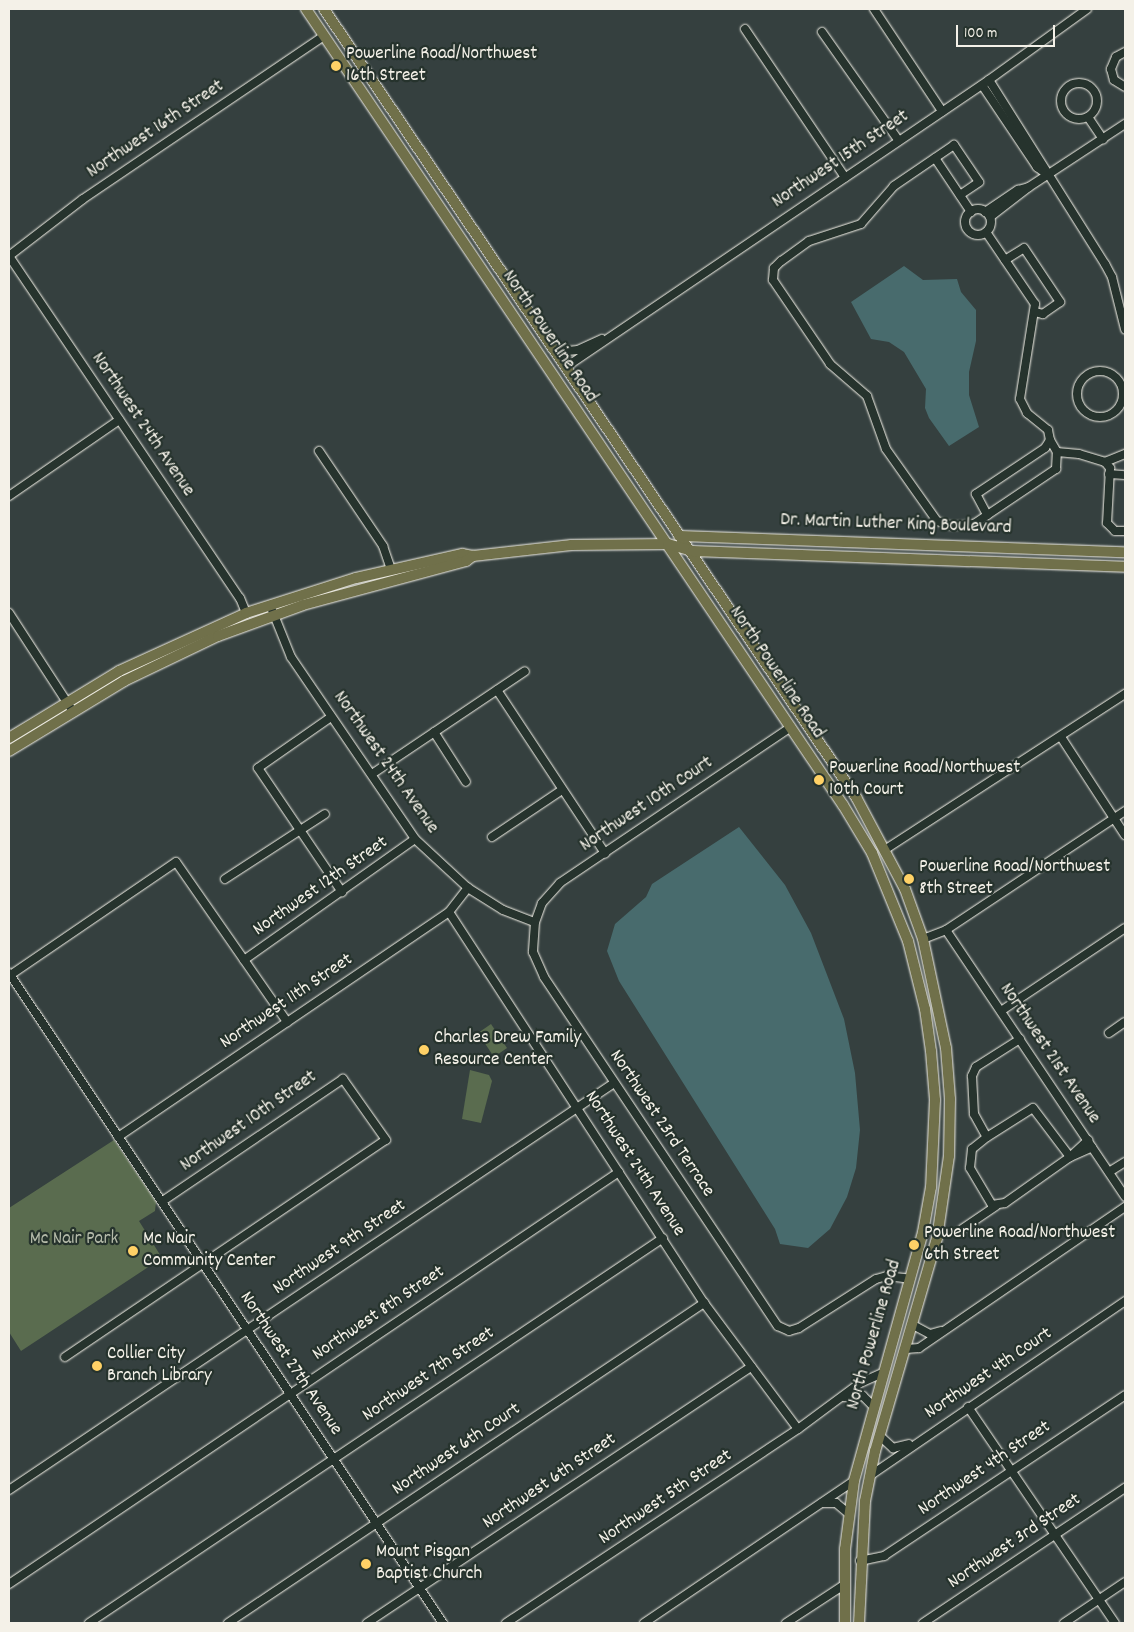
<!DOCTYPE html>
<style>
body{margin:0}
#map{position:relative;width:1134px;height:1632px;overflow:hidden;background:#35403f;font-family:Dekko,sans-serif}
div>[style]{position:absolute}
.green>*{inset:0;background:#5a6c4f}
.water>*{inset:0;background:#486b6d}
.roads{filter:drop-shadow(0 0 1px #f4f1e8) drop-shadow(0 0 1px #f4f1e8)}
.minor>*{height:8px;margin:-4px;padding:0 4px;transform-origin:4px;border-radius:4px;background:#26332d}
.minor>.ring{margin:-4px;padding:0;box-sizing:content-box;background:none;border:8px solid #26332d;border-radius:50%}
.major>*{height:10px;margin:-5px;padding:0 5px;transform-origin:5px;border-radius:5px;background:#70704a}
.dots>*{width:14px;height:14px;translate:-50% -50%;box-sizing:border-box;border:2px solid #26332d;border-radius:50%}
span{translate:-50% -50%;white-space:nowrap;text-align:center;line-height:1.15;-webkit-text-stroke:4.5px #26332d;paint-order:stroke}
.poi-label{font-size:19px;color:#f4f1e8}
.left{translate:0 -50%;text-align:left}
.street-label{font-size:19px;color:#f4f1e8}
.park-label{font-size:19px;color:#b6bcab}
.frame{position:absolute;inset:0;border:10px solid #f4f1e8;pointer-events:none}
.scale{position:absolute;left:956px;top:25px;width:99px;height:22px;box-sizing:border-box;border:2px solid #f4f1e8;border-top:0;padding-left:6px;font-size:15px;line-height:18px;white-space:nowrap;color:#f4f1e8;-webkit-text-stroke:4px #26332d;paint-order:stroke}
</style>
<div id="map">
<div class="green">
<div style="clip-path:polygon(491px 1024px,507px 1048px,494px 1057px,478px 1033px)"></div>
<div style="clip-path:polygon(470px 1070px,489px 1075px,492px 1081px,481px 1123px,462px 1119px)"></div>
<div style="clip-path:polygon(114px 1140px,156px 1202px,155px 1211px,139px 1221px,162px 1258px,21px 1351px,9px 1332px,9px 1208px)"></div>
</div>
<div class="water">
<div style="clip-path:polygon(904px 266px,923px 280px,957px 279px,961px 292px,976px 310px,976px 341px,969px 372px,969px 395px,979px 427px,949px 446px,929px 418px,925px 408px,926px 389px,904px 352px,889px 342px,871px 339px,851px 302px)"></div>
<div style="clip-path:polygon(739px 827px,785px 885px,811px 933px,844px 1019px,855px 1073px,860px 1130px,856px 1168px,847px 1197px,830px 1229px,808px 1248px,780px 1244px,775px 1229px,619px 981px,607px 951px,615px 924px,646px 897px,652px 884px)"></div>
</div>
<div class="roads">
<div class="minor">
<div style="left:874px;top:9px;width:123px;rotate:56.3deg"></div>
<div style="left:745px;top:29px;width:179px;rotate:56deg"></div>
<div style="left:822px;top:32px;width:133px;rotate:54.8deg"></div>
<div style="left:1125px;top:52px;width:10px;rotate:151deg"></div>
<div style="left:1116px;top:57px;width:13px;rotate:113deg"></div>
<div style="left:1111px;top:69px;width:11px;rotate:75deg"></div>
<div style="left:1114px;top:80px;width:13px;rotate:32deg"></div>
<div style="left:989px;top:80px;width:218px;rotate:57.8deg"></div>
<div style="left:1105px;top:264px;width:15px;rotate:62deg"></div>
<div style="left:1112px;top:277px;width:54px;rotate:76deg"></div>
<div class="ring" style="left:1061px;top:83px;width:28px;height:28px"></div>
<div style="left:982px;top:85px;width:99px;rotate:56.1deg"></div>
<div style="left:1037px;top:167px;width:14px;rotate:36deg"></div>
<div style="left:1088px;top:117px;width:27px;rotate:56deg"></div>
<div style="left:935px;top:158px;width:65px;rotate:56.3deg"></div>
<div style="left:960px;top:195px;width:23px;rotate:-34deg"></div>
<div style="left:979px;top:182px;width:45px;rotate:-124deg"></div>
<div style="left:954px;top:145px;width:73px;rotate:145.7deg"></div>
<div style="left:894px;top:186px;width:50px;rotate:131deg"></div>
<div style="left:861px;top:224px;width:55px;rotate:161.9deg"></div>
<div style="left:809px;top:241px;width:34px;rotate:144deg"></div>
<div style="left:781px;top:261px;width:10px;rotate:135deg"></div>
<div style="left:774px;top:268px;width:12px;rotate:95deg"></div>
<div style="left:773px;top:280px;width:102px;rotate:55.8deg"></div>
<div style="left:830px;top:364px;width:49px;rotate:40.9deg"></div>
<div style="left:867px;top:396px;width:56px;rotate:70.3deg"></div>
<div style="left:886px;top:449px;width:88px;rotate:54.7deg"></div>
<div style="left:937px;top:521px;width:16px;rotate:18deg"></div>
<div style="left:952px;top:526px;width:22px;rotate:-5deg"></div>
<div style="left:974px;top:524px;width:99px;rotate:-33.9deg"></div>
<div style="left:1056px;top:469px;width:17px;rotate:-87deg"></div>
<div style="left:1057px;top:452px;width:14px;rotate:-120deg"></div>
<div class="ring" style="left:965px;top:209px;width:18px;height:18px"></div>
<div style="left:985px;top:212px;width:40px;rotate:-34deg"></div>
<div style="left:1018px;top:190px;width:11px;rotate:-15deg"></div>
<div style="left:990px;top:217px;width:49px;rotate:-37.6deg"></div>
<div style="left:1029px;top:187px;width:115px;rotate:-33.3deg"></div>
<div style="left:986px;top:232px;width:87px;rotate:55.8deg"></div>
<div style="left:1035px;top:304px;width:96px;rotate:99deg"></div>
<div style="left:1020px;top:399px;width:16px;rotate:63deg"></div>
<div style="left:1027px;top:413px;width:27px;rotate:39deg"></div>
<div style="left:1048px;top:430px;width:10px;rotate:79deg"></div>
<div style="left:1050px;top:440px;width:9px;rotate:122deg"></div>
<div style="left:1045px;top:448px;width:83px;rotate:146.3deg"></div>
<div style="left:976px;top:494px;width:24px;rotate:62deg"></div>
<div style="left:9px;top:256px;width:413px;rotate:56deg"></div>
<div style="left:240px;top:598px;width:16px;rotate:68deg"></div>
<div style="left:9px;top:256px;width:93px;rotate:-37.6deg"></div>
<div style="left:83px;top:199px;width:291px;rotate:-34.1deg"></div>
<div style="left:1005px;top:260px;width:22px;rotate:-32deg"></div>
<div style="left:1024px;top:248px;width:65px;rotate:56.3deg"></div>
<div style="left:1060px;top:302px;width:21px;rotate:145deg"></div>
<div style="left:1043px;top:314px;width:9px;rotate:-167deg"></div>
<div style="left:556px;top:352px;width:22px;rotate:-5deg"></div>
<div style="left:578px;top:350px;width:26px;rotate:-25deg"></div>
<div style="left:566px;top:367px;width:511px;rotate:-34.16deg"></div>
<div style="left:989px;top:80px;width:121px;rotate:-35.9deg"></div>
<div class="ring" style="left:1077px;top:371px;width:38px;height:38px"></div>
<div style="left:319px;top:451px;width:115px;rotate:56deg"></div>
<div style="left:383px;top:546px;width:24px;rotate:71deg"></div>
<div style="left:1057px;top:452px;width:22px;rotate:5deg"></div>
<div style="left:1079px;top:454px;width:27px;rotate:17deg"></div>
<div style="left:1105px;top:462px;width:8px;rotate:50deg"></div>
<div style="left:1110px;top:468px;width:55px;rotate:93.1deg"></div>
<div style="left:1107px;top:523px;width:11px;rotate:45deg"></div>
<div style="left:1115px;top:531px;width:10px"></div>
<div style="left:1105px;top:462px;width:22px;rotate:-22deg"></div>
<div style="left:1109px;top:474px;width:16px;rotate:4deg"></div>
<div style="left:9px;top:496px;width:134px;rotate:-34.6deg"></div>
<div style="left:270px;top:605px;width:56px;rotate:68deg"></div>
<div style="left:291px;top:657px;width:220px;rotate:55.7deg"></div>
<div style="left:415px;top:839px;width:72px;rotate:42.8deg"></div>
<div style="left:468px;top:888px;width:41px;rotate:32.2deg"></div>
<div style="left:503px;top:910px;width:34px;rotate:21deg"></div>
<div style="left:9px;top:613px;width:116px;rotate:57deg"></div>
<div style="left:497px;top:690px;width:196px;rotate:56.5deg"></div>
<div style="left:331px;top:717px;width:89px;rotate:145.1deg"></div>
<div style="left:258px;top:768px;width:150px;rotate:55.9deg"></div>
<div style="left:791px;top:727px;width:279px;rotate:146deg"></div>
<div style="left:560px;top:883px;width:27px;rotate:132deg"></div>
<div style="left:542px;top:903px;width:20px;rotate:110deg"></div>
<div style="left:535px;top:922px;width:30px;rotate:94deg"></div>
<div style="left:533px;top:952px;width:27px;rotate:66deg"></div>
<div style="left:544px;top:977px;width:420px;rotate:56.2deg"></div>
<div style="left:778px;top:1326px;width:12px;rotate:24deg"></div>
<div style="left:789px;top:1331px;width:10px;rotate:-17deg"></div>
<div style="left:799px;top:1328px;width:91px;rotate:-32.5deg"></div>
<div style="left:876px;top:1279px;width:11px;rotate:-15deg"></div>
<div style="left:887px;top:1276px;width:23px;rotate:7deg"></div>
<div style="left:434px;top:732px;width:59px;rotate:57.4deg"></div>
<div style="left:1061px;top:737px;width:117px;rotate:56.9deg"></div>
<div style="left:372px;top:774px;width:184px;rotate:-33.9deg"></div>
<div style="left:492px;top:837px;width:84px;rotate:-33.9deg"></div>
<div style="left:886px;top:849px;width:285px;rotate:-33deg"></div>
<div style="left:225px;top:879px;width:119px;rotate:-33deg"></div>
<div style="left:449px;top:912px;width:467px;rotate:56.9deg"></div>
<div style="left:704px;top:1303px;width:157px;rotate:53.3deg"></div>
<div style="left:946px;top:930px;width:321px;rotate:56.1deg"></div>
<div style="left:923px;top:939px;width:25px;rotate:-21deg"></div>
<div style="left:946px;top:930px;width:215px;rotate:-33.6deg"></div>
<div style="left:244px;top:960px;width:209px;rotate:-35.3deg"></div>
<div style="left:9px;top:973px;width:782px;rotate:56.27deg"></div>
<div style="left:9px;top:976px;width:202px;rotate:-34.3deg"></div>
<div style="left:176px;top:862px;width:195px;rotate:55.2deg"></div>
<div style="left:1001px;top:1011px;width:149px;rotate:-33.8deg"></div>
<div style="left:1109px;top:1033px;width:19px;rotate:-35deg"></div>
<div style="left:1020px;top:1039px;width:52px;rotate:147.5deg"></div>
<div style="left:976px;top:1067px;width:10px;rotate:114deg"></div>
<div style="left:972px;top:1076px;width:38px;rotate:87deg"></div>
<div style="left:974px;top:1114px;width:26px;rotate:61deg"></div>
<div style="left:987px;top:1137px;width:19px;rotate:141deg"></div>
<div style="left:972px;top:1149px;width:19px;rotate:96deg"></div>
<div style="left:970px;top:1168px;width:43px;rotate:59.3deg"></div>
<div style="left:992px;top:1205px;width:13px;rotate:-9deg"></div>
<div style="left:1005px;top:1203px;width:80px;rotate:-35.3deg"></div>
<div style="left:1070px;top:1157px;width:25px;rotate:-43deg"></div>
<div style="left:118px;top:1137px;width:400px;rotate:-34.2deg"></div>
<div style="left:449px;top:912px;width:31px;rotate:-52deg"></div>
<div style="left:987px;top:1137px;width:54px;rotate:-32.2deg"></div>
<div style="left:1033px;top:1108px;width:61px;rotate:52.9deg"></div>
<div style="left:1070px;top:1157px;width:24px;rotate:-24deg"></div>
<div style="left:1109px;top:1172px;width:19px;rotate:-32deg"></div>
<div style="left:962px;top:1229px;width:41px;rotate:-34.1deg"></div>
<div style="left:913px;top:1325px;width:19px;rotate:28deg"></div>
<div style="left:930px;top:1334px;width:11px;rotate:-15deg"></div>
<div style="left:906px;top:1349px;width:13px;rotate:-4deg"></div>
<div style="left:919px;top:1348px;width:250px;rotate:-34.4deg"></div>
<div style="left:65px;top:1357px;width:387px;rotate:-34.1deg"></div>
<div style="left:386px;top:1140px;width:75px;rotate:-125.2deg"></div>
<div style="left:343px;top:1079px;width:217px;rotate:145.9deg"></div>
<div style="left:844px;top:1397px;width:19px;rotate:-3deg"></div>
<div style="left:863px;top:1396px;width:14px;rotate:45deg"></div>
<div style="left:968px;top:1407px;width:261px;rotate:55.8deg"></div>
<div style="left:880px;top:1436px;width:18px;rotate:43deg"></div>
<div style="left:893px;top:1448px;width:16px;rotate:-14deg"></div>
<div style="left:871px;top:1475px;width:308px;rotate:-34.4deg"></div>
<div style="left:9px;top:1490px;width:729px;rotate:-33.93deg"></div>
<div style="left:822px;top:1503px;width:14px"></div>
<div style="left:836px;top:1503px;width:17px;rotate:40deg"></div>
<div style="left:860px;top:1561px;width:25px;rotate:-12deg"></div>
<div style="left:884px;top:1556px;width:290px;rotate:-33.7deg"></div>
<div style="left:9px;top:1584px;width:736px;rotate:-34.04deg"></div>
<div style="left:89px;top:1623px;width:691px;rotate:-33.85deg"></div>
<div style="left:228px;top:1623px;width:574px;rotate:-33.91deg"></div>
<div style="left:367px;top:1623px;width:462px;rotate:-33.7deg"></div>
<div style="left:506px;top:1623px;width:351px;rotate:-33.6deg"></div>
<div style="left:798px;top:1429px;width:77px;rotate:-36.6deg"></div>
<div style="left:860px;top:1383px;width:24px;rotate:-24deg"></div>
<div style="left:644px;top:1623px;width:254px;rotate:-34.1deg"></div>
<div style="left:786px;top:1623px;width:69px;rotate:-33.2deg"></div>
<div style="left:923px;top:1623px;width:243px;rotate:-33.8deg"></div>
<div style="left:1064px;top:1623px;width:73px;rotate:-33.9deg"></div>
</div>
<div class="major">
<div style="left:306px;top:9px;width:960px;rotate:56deg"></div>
<div style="left:843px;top:805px;width:56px;rotate:58.9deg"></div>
<div style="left:872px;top:853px;width:95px;rotate:67.8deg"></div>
<div style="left:908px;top:941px;width:70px;rotate:76deg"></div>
<div style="left:925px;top:1009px;width:42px;rotate:81.9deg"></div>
<div style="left:931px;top:1051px;width:49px;rotate:85.3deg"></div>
<div style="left:935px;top:1100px;width:87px;rotate:92.6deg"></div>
<div style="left:931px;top:1187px;width:46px;rotate:100.1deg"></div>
<div style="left:923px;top:1232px;width:258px;rotate:105.5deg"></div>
<div style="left:854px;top:1481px;width:69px;rotate:97.5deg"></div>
<div style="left:845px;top:1549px;width:74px;rotate:90deg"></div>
<div style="left:324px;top:9px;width:951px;rotate:55.98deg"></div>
<div style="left:856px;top:797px;width:104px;rotate:62deg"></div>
<div style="left:905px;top:889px;width:53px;rotate:70.2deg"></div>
<div style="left:923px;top:939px;width:111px;rotate:78.1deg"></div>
<div style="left:946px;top:1048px;width:51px;rotate:85.5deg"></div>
<div style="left:950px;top:1099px;width:57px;rotate:91deg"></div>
<div style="left:949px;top:1156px;width:83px;rotate:98.3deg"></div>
<div style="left:937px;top:1238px;width:222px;rotate:106.2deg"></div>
<div style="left:875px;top:1451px;width:51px;rotate:101.3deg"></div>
<div style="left:865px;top:1501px;width:122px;rotate:92.8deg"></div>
<div style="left:679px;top:536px;width:446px;rotate:2.1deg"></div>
<div style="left:9px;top:738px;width:129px;rotate:-31.3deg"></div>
<div style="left:119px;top:671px;width:140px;rotate:-24.5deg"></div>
<div style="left:246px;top:613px;width:115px;rotate:-17.7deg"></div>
<div style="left:356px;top:578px;width:109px;rotate:-12.8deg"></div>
<div style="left:462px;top:554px;width:11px;rotate:10deg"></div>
<div style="left:473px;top:556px;width:99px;rotate:-6.4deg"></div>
<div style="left:571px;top:545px;width:97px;rotate:-0.6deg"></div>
<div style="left:668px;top:544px;width:26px;rotate:16deg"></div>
<div style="left:693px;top:551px;width:432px;rotate:2.1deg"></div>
<div style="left:9px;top:751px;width:135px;rotate:-31.3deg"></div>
<div style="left:124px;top:681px;width:104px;rotate:-25.6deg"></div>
<div style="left:218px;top:636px;width:90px;rotate:-20deg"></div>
<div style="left:303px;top:605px;width:169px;rotate:-15.1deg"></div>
<div style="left:466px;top:561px;width:9px;rotate:-36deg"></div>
</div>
</div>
<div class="dots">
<div style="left:336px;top:66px;background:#ffd166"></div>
<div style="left:819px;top:780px;background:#ffd166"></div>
<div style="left:909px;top:879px;background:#ffd166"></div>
<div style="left:424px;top:1050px;background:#ffd166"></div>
<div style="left:914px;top:1245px;background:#ffd166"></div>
<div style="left:133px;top:1251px;background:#ffd166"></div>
<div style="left:97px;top:1366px;background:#ffd166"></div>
<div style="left:366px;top:1564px;background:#ffd166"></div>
</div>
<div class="poi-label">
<span class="left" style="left:346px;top:66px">Powerline Road/Northwest<br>16th Street</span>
<span class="left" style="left:829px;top:780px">Powerline Road/Northwest<br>10th Court</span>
<span class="left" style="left:919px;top:879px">Powerline Road/Northwest<br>8th Street</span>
<span class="left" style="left:434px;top:1050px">Charles Drew Family<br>Resource Center</span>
<span class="left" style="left:924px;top:1245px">Powerline Road/Northwest<br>6th Street</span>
<span class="left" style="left:143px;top:1251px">Mc Nair<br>Community Center</span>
<span class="left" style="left:107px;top:1366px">Collier City<br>Branch Library</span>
<span class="left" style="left:376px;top:1564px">Mount Pisgan<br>Baptist Church</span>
</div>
<div class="street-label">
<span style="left:156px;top:130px;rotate:-34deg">Northwest 16th Street</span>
<span style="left:841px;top:160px;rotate:-34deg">Northwest 15th Street</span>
<span style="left:549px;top:337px;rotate:56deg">North Powerline Road</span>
<span style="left:142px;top:425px;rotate:56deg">Northwest 24th Avenue</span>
<span style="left:896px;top:525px;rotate:2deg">Dr. Martin Luther King Boulevard</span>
<span style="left:776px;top:673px;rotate:56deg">North Powerline Road</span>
<span style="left:385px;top:763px;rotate:55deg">Northwest 24th Avenue</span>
<span style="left:647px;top:805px;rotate:-34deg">Northwest 10th Court</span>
<span style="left:321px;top:887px;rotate:-35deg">Northwest 12th Street</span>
<span style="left:287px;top:1002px;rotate:-34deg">Northwest 11th Street</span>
<span style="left:1049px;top:1054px;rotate:56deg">Northwest 21st Avenue</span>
<span style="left:249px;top:1122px;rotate:-35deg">Northwest 10th Street</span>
<span style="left:661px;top:1124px;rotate:56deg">Northwest 23rd Terrace</span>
<span style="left:634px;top:1164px;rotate:57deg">Northwest 24th Avenue</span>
<span style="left:340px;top:1248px;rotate:-34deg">Northwest 9th Street</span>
<span style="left:379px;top:1314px;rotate:-34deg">Northwest 8th Street</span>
<span style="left:875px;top:1335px;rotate:-74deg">North Powerline Road</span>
<span style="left:290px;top:1364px;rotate:56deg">Northwest 27th Avenue</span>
<span style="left:989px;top:1374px;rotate:-34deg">Northwest 4th Court</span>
<span style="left:429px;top:1375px;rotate:-34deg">Northwest 7th Street</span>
<span style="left:457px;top:1450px;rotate:-34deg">Northwest 6th Court</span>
<span style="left:985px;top:1469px;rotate:-34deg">Northwest 4th Street</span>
<span style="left:550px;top:1482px;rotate:-34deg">Northwest 6th Street</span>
<span style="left:666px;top:1498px;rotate:-34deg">Northwest 5th Street</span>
<span style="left:1015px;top:1542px;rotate:-34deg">Northwest 3rd Street</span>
</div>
<div class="park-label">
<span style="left:74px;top:1240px">Mc Nair Park</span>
</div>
<div class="frame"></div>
<div class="scale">100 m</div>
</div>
